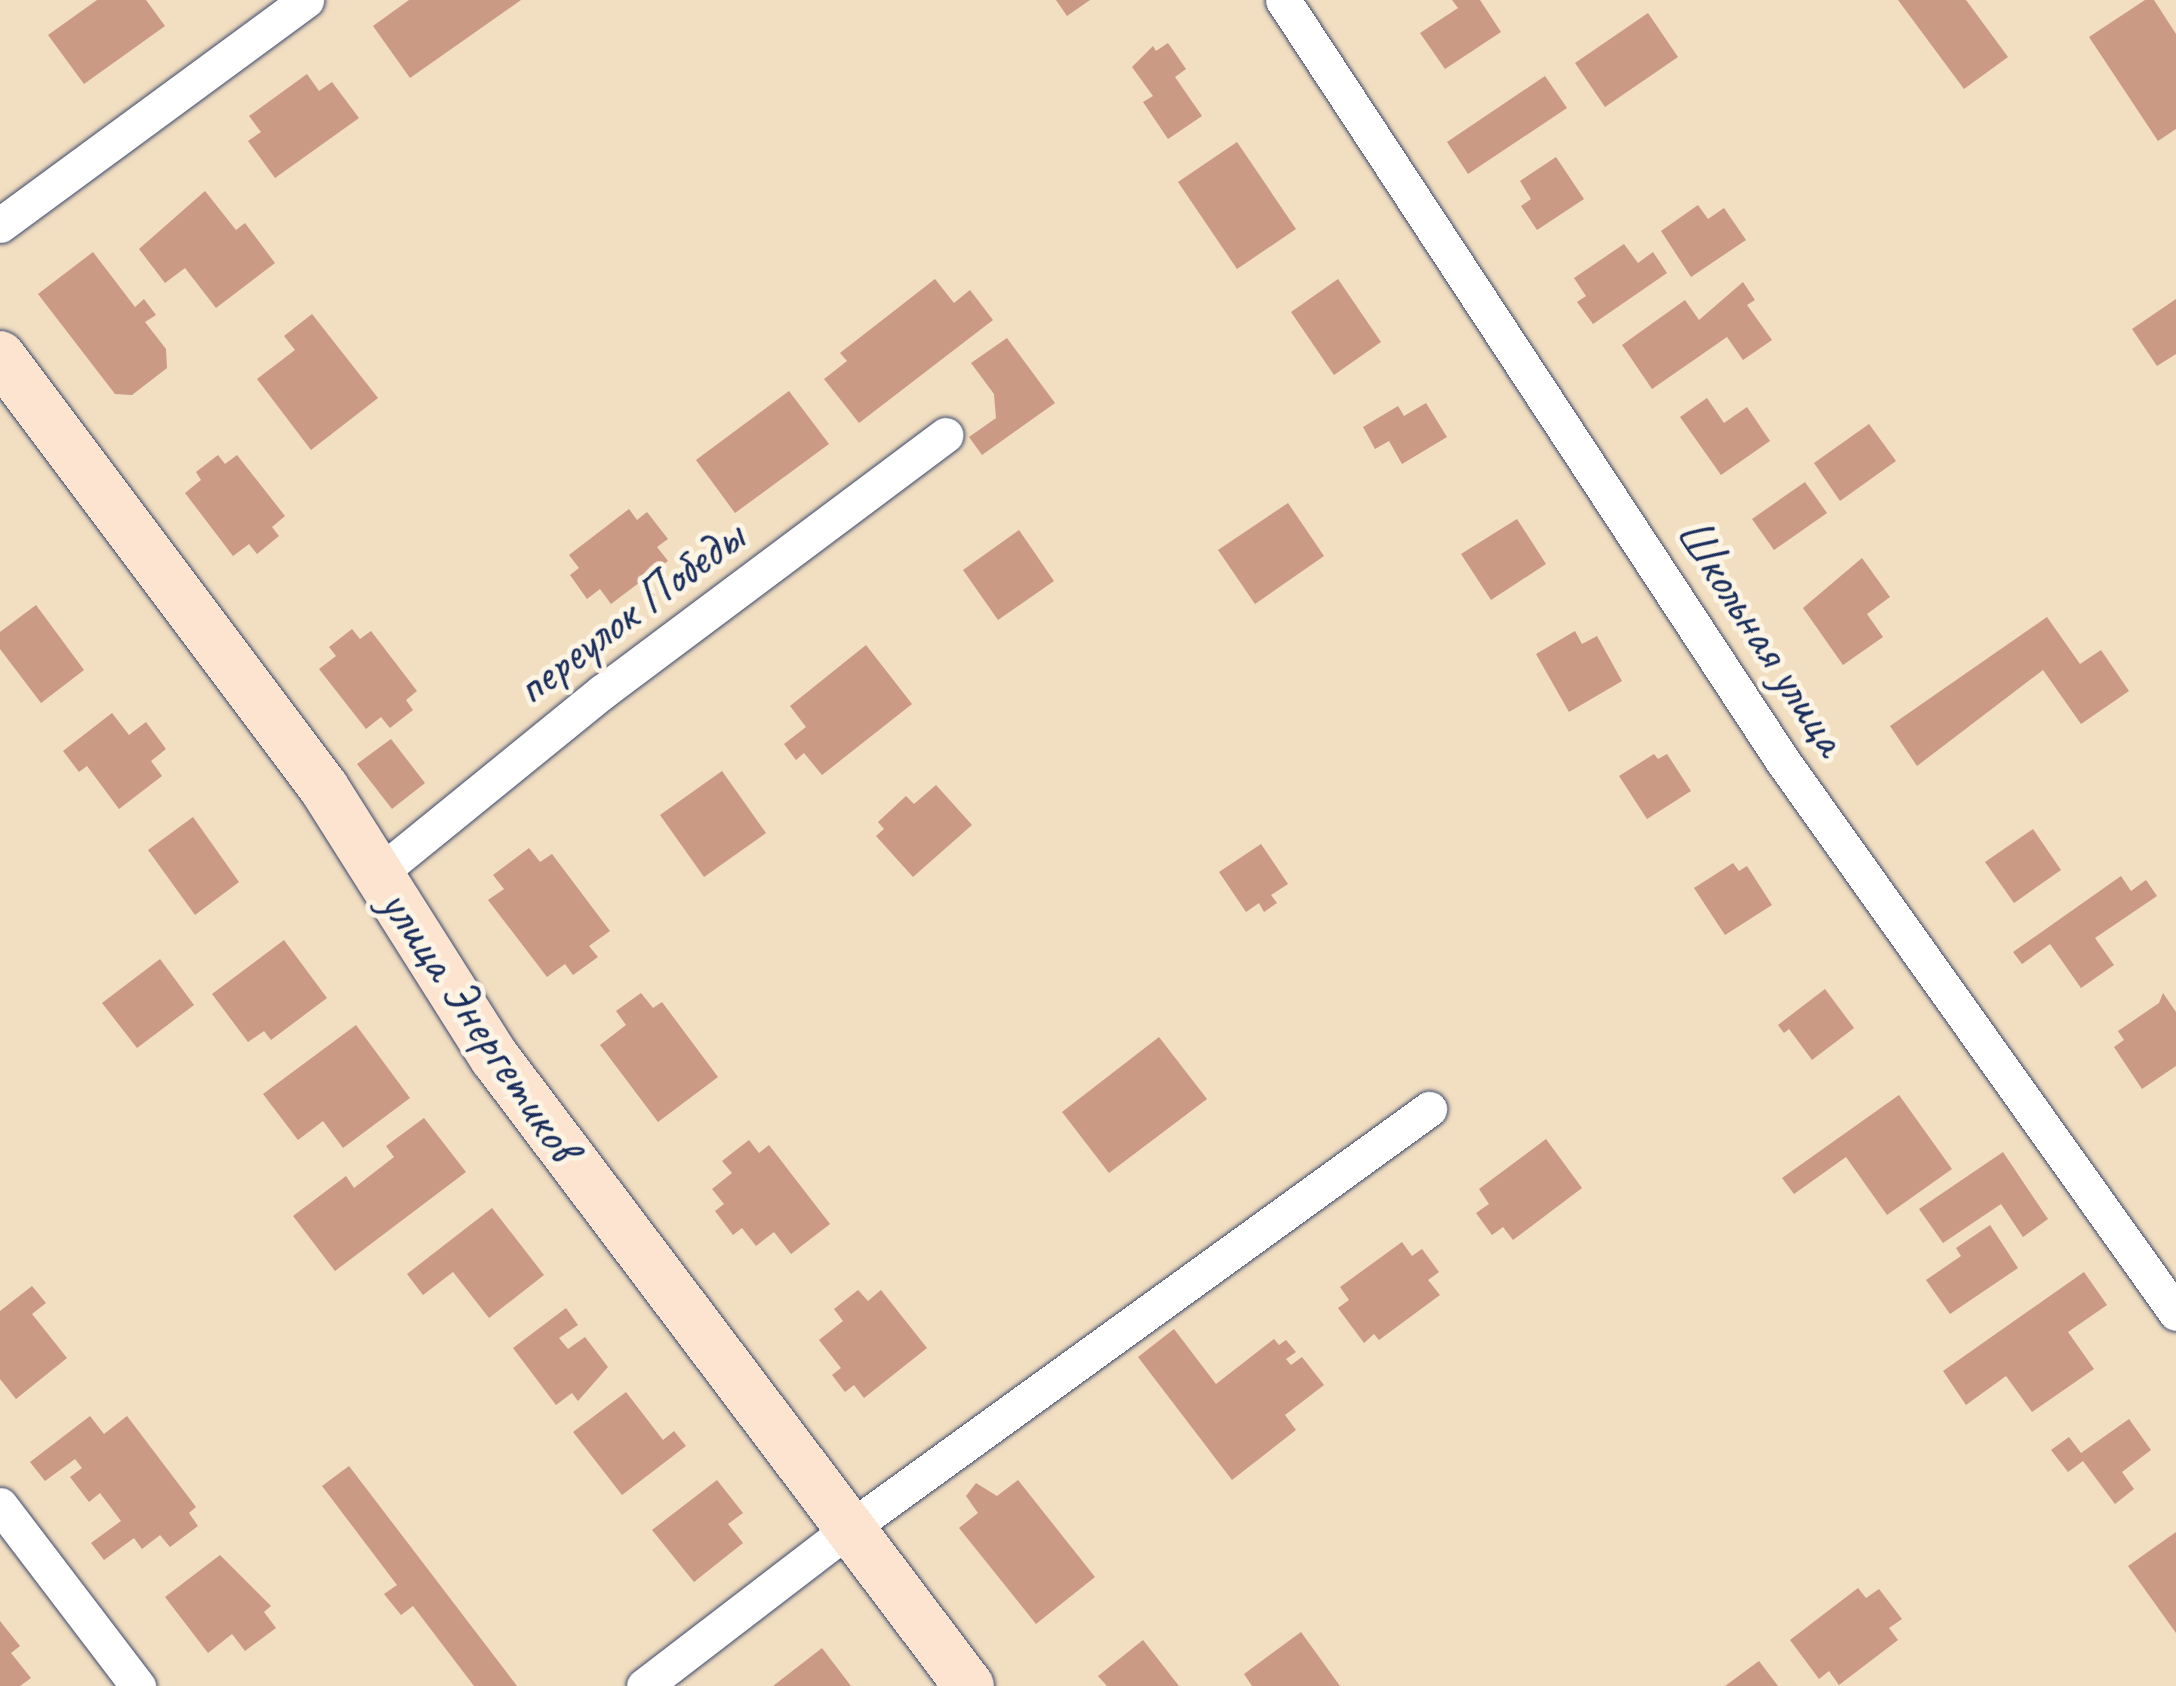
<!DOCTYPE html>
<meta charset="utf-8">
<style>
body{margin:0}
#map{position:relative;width:2176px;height:1686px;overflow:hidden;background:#f2dec0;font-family:Caveat,sans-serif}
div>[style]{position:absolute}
.building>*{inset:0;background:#ca9a84}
.roads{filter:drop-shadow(0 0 2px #3b496d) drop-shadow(0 0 2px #3b496d)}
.street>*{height:35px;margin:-17.5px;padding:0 17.5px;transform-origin:17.5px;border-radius:17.5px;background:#fff}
.secondary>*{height:50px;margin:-25px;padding:0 25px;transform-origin:25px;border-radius:25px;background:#fde4d1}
span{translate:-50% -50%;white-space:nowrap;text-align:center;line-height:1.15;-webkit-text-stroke:10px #fcf5e5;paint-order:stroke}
.street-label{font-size:50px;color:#1b2f5e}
</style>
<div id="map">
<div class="building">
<div style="clip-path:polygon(97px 0,146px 0,165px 26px,84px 84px,48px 35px)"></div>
<div style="clip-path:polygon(409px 0,521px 0,410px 78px,373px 26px)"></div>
<div style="clip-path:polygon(1056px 0,1090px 0,1067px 16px)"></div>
<div style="clip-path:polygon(1452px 0,1480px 0,1501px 32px,1445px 69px,1420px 33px,1458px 8px)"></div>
<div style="clip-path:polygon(1898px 0,1966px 0,2008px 57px,1964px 89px)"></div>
<div style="clip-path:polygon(2145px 0,2154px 0,2176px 34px,2176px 129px,2158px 141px,2089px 37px)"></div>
<div style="clip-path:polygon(1648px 13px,1678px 57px,1605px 107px,1575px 63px)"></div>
<div style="clip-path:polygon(1168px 43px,1186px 69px,1175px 77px,1202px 116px,1168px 139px,1143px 102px,1153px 96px,1132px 67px,1153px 46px,1156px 51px)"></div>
<div style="clip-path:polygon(307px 74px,319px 91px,332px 82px,359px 118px,275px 178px,248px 141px,261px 132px,249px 116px)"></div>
<div style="clip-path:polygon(1545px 76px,1567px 108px,1468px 174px,1447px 142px)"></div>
<div style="clip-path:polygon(1237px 142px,1296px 229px,1237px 269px,1178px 182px)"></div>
<div style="clip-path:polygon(1556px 157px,1584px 199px,1537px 230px,1521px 206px,1531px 199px,1520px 181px)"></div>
<div style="clip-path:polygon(205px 191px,236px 230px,245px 223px,275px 263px,216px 308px,185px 268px,165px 283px,139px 249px)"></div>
<div style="clip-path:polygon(1698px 205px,1708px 219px,1724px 208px,1746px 240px,1691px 277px,1661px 231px)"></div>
<div style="clip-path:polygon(1624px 244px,1638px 263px,1653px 252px,1667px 273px,1593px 324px,1577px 302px,1586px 296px,1574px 278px)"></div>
<div style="clip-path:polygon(93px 252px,135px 307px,144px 299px,156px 315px,145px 322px,166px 349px,167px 368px,132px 395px,115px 394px,38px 294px)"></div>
<div style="clip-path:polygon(935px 279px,954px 303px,970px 290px,993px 320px,859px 423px,824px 379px,847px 361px,840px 353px)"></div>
<div style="clip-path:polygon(1338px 279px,1381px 342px,1334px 375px,1291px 312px)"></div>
<div style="clip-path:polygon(1743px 282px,1755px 300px,1747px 305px,1772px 340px,1743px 360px,1727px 337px,1652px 389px,1622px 345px,1685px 300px,1699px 320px)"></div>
<div style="clip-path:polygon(2176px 299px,2176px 354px,2157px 366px,2132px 329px)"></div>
<div style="clip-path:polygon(312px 314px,378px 398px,311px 450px,257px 379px,295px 350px,284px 336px)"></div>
<div style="clip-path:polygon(1007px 338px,1055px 403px,982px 455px,969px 437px,996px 418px,994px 394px,971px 363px)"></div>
<div style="clip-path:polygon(789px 391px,829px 444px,735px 513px,696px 460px)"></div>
<div style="clip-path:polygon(1707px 398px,1724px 423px,1747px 407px,1770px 441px,1721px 475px,1680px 417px)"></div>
<div style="clip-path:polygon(1426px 403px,1447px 437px,1402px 464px,1389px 441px,1375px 449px,1363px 427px,1398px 406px,1404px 416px)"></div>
<div style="clip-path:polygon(1869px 424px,1896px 461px,1840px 501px,1814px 463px)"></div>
<div style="clip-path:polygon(218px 455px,225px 464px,237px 455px,285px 516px,272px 527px,279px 536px,257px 554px,249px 544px,233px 556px,185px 493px,201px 480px,196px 472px)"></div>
<div style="clip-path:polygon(1805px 482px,1827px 513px,1774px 550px,1752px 519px)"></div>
<div style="clip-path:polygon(1288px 503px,1324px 556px,1255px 604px,1218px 550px)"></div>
<div style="clip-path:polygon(629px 509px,637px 520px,647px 512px,668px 539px,657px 547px,668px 561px,611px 604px,600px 589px,587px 599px,570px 575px,579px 568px,569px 555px)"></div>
<div style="clip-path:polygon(1517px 519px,1546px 564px,1491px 600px,1461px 554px)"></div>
<div style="clip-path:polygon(1019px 530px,1054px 581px,998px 620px,963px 570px)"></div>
<div style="clip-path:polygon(1862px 558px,1890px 597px,1867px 614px,1883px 637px,1843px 665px,1803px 608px)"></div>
<div style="clip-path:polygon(36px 605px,84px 670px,41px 703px,0 649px,0 632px)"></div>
<div style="clip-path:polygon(2047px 617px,2080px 664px,2101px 650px,2129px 691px,2081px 724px,2043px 670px,1917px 766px,1890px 726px)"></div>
<div style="clip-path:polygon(352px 629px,360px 639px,371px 631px,417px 691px,406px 700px,413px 710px,390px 728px,381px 717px,366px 729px,319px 669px,336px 656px,329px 647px)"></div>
<div style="clip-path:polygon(1575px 631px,1582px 644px,1597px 636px,1622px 681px,1569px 712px,1536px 654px)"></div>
<div style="clip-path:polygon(866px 645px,912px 704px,822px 775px,804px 753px,796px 760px,784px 744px,806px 727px,790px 706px)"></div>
<div style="clip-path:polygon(112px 713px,129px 735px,146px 722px,166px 749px,151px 761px,162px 776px,119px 809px,87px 766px,79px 772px,63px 751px)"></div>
<div style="clip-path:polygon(391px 739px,425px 783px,392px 809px,357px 764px)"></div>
<div style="clip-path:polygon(1654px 754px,1658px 759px,1667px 754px,1691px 791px,1647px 819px,1619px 776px)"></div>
<div style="clip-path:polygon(722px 771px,766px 833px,704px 877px,660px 815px)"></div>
<div style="clip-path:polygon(936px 785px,972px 825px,913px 877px,876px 836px,884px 829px,878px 822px,906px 796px,914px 804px)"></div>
<div style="clip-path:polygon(193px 817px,239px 882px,195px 915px,148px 850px)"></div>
<div style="clip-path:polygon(2033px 829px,2061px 870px,2014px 903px,1985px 862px)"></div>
<div style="clip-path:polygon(1261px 844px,1288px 884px,1271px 895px,1277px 903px,1264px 912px,1259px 903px,1246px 912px,1219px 872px)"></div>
<div style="clip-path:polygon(529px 848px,540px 862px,552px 854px,610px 931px,589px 946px,598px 957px,573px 975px,565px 964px,547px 977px,488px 900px,504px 889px,493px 875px)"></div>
<div style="clip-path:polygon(1733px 863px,1739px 871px,1747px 866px,1772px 905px,1725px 935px,1694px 888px)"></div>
<div style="clip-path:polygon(2121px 876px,2131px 891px,2146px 880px,2157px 896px,2095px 938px,2114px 965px,2081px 988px,2050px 944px,2022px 964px,2013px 952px)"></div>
<div style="clip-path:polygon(284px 940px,327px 998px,271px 1040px,264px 1031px,248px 1042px,212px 994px)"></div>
<div style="clip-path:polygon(160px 959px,194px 1005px,137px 1048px,102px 1003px)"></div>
<div style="clip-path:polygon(1825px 989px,1854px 1028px,1812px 1060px,1789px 1029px,1784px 1033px,1778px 1025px)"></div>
<div style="clip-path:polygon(641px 993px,653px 1008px,662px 1002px,718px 1077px,658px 1122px,600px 1045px,626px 1025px,616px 1011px)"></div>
<div style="clip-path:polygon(2163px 993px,2176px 1012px,2176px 1066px,2142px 1089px,2114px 1047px,2124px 1040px,2118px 1031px,2159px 1003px)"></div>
<div style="clip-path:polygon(356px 1025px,410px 1098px,343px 1148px,323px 1121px,298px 1140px,263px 1094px)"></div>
<div style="clip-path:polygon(1159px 1037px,1207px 1099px,1109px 1173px,1062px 1112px)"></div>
<div style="clip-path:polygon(1899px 1095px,1952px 1169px,1887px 1215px,1846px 1157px,1794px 1194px,1782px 1178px)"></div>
<div style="clip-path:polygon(424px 1118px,466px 1172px,335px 1271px,293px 1216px,346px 1176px,354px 1188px,394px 1157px,386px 1146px)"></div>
<div style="clip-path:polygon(1546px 1139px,1582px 1188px,1513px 1240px,1503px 1227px,1492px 1235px,1476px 1213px,1489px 1204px,1479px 1189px)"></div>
<div style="clip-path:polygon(749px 1140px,759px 1153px,769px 1145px,830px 1224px,791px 1254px,774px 1232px,756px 1246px,742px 1228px,733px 1235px,715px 1211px,724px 1204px,712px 1189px,732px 1173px,722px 1161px)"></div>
<div style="clip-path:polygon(2003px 1152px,2048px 1219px,2023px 1237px,2001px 1204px,1943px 1243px,1919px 1209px)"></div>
<div style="clip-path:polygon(492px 1208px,544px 1275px,489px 1318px,453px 1272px,423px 1295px,407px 1274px)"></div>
<div style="clip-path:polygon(1990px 1225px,2018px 1268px,1950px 1314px,1926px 1280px,1961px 1256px,1956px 1248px)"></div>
<div style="clip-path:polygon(1402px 1242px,1412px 1256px,1422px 1249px,1439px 1272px,1428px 1280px,1440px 1295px,1379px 1340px,1374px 1334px,1364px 1343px,1338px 1308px,1349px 1300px,1340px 1287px)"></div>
<div style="clip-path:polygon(2084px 1272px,2107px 1305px,2068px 1332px,2094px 1369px,2032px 1412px,2006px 1376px,1966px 1405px,1943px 1371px)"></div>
<div style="clip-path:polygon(32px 1286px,46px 1303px,32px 1314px,67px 1358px,16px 1399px,0 1379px,0 1311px)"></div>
<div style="clip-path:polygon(858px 1290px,868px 1301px,881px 1290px,927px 1348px,864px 1398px,854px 1385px,845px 1392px,832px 1375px,841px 1368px,819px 1340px,843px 1321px,834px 1309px)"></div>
<div style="clip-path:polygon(566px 1308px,578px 1325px,559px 1338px,568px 1349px,585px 1337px,608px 1367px,578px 1401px,572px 1393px,556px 1405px,513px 1348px)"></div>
<div style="clip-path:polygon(1174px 1329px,1216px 1384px,1274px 1339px,1279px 1345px,1286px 1340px,1296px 1352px,1286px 1359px,1291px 1365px,1302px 1357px,1324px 1385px,1285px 1415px,1296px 1430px,1232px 1480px,1138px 1357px)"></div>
<div style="clip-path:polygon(626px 1392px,663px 1440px,674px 1431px,686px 1446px,622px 1495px,573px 1432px)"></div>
<div style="clip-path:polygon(90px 1416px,104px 1434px,127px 1416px,196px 1507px,189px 1513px,198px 1526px,170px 1547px,160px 1535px,142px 1549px,134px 1538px,104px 1560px,91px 1543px,121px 1521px,100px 1493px,89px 1502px,70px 1477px,82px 1468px,75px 1459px,45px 1481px,30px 1462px)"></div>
<div style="clip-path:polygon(2129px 1419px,2151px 1450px,2122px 1472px,2134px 1489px,2115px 1504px,2083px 1461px,2068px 1472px,2051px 1450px,2069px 1437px,2081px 1453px)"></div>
<div style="clip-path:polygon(349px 1466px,517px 1686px,474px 1686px,413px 1606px,401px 1615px,384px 1594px,397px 1585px,322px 1486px)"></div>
<div style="clip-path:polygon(717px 1480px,743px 1513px,728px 1524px,743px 1543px,694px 1582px,652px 1530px)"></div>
<div style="clip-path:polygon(1018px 1480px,1095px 1577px,1036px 1624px,959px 1528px,978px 1513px,966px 1496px,976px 1483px,997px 1496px)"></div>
<div style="clip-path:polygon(2176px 1532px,2176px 1633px,2128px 1566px)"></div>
<div style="clip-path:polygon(220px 1555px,271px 1606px,264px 1612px,276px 1628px,245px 1651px,232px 1634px,208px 1653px,165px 1597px)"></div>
<div style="clip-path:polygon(1858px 1588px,1866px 1598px,1879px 1589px,1902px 1619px,1889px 1628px,1898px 1640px,1839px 1685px,1829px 1671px,1819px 1679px,1790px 1640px)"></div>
<div style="clip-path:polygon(0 1621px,20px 1646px,11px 1653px,31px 1678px,20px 1686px,0 1686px)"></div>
<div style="clip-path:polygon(1301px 1632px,1340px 1686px,1252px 1686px,1244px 1674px)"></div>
<div style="clip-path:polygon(1143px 1640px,1179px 1686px,1107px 1686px,1098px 1676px)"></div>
<div style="clip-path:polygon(822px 1648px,851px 1686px,773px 1686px)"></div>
<div style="clip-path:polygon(1759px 1661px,1778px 1686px,1725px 1686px)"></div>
</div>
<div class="roads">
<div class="street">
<div style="left:1283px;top:0;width:909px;rotate:56.71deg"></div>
<div style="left:1782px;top:760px;width:679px;rotate:54.53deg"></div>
<div style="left:0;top:225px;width:380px;rotate:-36.3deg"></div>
<div style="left:378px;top:874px;width:289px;rotate:-39.1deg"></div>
<div style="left:602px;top:692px;width:429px;rotate:-36.8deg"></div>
<div style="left:0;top:1505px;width:228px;rotate:52.7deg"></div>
<div style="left:644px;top:1686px;width:260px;rotate:-37.5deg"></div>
<div style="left:850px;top:1528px;width:715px;rotate:-35.89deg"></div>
</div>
<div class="secondary">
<div style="left:0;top:356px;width:540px;rotate:53.13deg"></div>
<div style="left:324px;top:788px;width:320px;rotate:57.7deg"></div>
<div style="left:495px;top:1058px;width:787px;rotate:52.96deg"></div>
</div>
</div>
<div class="street-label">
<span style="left:629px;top:612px;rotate:-37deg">переулок Победы</span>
<span style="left:1762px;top:636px;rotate:57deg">Школьная улица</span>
<span style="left:480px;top:1024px;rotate:56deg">улица Энергетиков</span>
</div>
</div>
